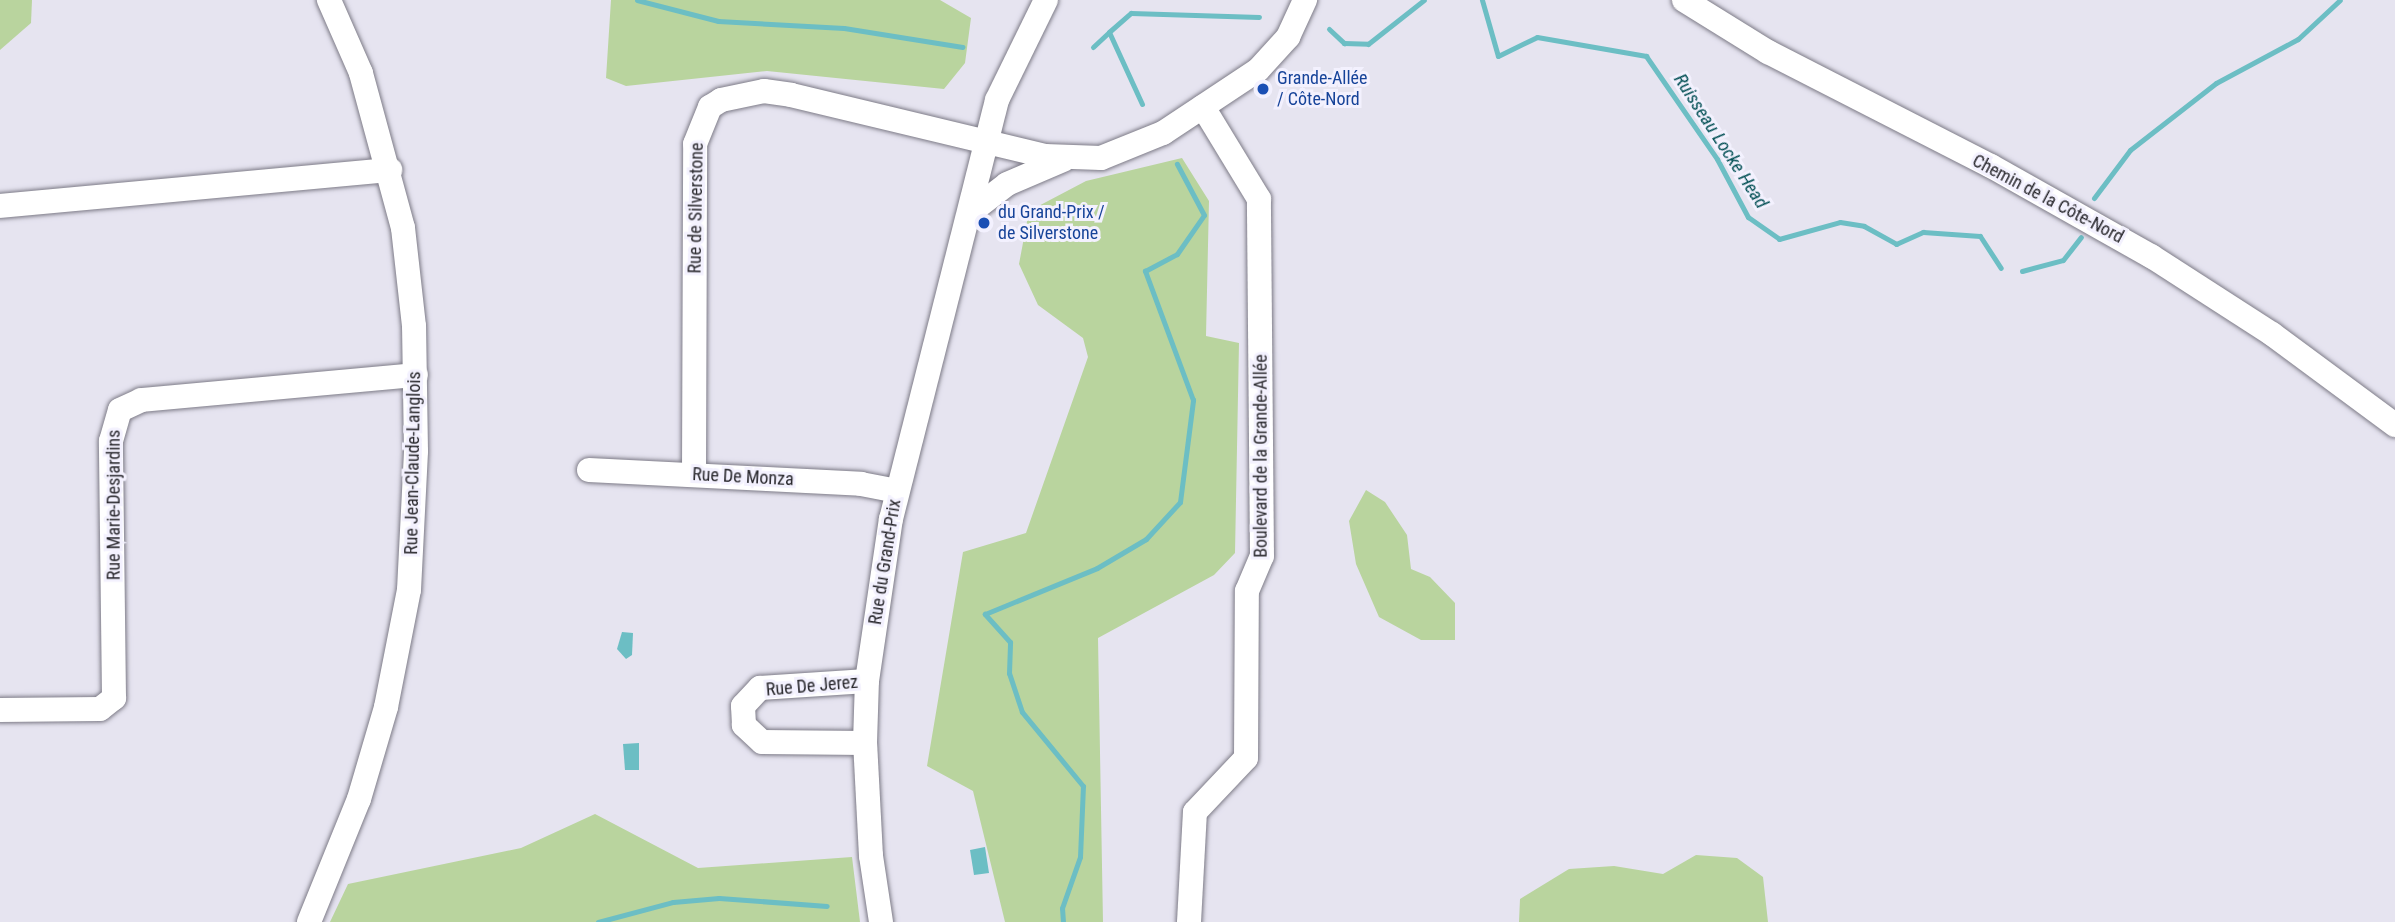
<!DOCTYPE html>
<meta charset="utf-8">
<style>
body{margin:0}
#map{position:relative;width:2395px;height:922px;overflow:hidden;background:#e6e4f0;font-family:"Roboto Condensed",sans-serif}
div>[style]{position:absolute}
.green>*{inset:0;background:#b9d49e}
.water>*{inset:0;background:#6cbec4}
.stream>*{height:5px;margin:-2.5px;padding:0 2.5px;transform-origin:2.5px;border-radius:2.5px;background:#6cbec4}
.roads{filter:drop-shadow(0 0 2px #7d7b87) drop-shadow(0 0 2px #7d7b87)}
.minor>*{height:24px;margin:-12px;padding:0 12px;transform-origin:12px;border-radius:12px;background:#fff}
.dots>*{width:19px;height:19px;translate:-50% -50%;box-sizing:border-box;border:4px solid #f3f1fe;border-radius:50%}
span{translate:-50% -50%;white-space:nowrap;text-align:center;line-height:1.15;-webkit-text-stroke:6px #f3f1fe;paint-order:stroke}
.transit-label{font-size:18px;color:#164399}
.left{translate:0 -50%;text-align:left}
.street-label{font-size:18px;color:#27262b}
.water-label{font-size:19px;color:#004e53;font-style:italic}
</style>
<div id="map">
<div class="green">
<div style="clip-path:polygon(0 0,32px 0,31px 23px,0 50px)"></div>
<div style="clip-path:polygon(611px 0,940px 0,971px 18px,965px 63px,944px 89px,767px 71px,626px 86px,606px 78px)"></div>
<div style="clip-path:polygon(1182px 158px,1209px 201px,1206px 336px,1239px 343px,1235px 553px,1214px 575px,1098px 638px,1103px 922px,1005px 922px,973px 791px,927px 766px,963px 552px,1026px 533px,1088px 357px,1083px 338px,1038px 305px,1019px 264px,1029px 211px,1086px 181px)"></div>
<div style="clip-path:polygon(1366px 490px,1385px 502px,1407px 535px,1411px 569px,1430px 577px,1455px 603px,1455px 640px,1421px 640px,1379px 617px,1356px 564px,1349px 521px)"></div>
<div style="clip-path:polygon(595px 814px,698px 868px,852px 857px,860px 922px,330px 922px,348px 884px,521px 848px)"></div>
<div style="clip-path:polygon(1696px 855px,1737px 858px,1763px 877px,1768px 922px,1519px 922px,1520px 899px,1569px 869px,1614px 866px,1663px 874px)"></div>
</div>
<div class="water">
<div style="clip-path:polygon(622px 632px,633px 633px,632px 655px,626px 659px,617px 649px)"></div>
<div style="clip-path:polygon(639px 743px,639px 770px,625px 770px,623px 744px)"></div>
<div style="clip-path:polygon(985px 847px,989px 873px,974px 875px,970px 850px)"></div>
</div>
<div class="stream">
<div style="left:637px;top:0;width:84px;rotate:14.5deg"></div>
<div style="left:718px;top:21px;width:126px;rotate:3.2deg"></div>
<div style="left:844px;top:28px;width:120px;rotate:9.1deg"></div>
<div style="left:1482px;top:0;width:58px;rotate:74.1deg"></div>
<div style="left:1498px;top:56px;width:43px;rotate:-26deg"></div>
<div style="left:1537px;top:37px;width:111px;rotate:9.9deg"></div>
<div style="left:1646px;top:56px;width:125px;rotate:55.4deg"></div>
<div style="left:1717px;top:159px;width:66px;rotate:61.9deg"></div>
<div style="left:1748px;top:217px;width:38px;rotate:35deg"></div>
<div style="left:1779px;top:239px;width:63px;rotate:-15.6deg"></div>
<div style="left:1840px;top:222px;width:24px;rotate:9deg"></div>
<div style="left:1864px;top:226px;width:37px;rotate:29deg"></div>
<div style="left:1896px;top:244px;width:30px;rotate:-24deg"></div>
<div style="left:1923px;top:232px;width:57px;rotate:4deg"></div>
<div style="left:1980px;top:236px;width:38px;rotate:57deg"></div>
<div style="left:1329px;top:29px;width:21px;rotate:43deg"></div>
<div style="left:1344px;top:43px;width:24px;rotate:2deg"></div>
<div style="left:1368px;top:44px;width:71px;rotate:-38.2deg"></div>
<div style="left:1093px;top:47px;width:22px;rotate:-43deg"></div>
<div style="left:1142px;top:104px;width:79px;rotate:-114.6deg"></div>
<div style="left:1109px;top:32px;width:29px;rotate:-41deg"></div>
<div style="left:1131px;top:13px;width:128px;rotate:1.8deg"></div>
<div style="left:2094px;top:198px;width:60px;rotate:-53.1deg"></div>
<div style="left:2130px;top:150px;width:109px;rotate:-37.9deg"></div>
<div style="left:2216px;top:83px;width:93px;rotate:-28.2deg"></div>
<div style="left:2298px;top:39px;width:57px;rotate:-42.9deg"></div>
<div style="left:2022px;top:271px;width:42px;rotate:-15deg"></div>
<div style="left:2063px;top:260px;width:29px;rotate:-52deg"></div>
<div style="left:598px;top:922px;width:78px;rotate:-14.9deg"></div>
<div style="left:673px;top:902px;width:46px;rotate:-5deg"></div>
<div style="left:719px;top:898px;width:108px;rotate:4.2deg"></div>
<div style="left:1063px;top:922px;width:14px;rotate:-94deg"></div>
<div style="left:1062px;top:908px;width:54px;rotate:-70.6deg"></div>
<div style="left:1080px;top:857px;width:71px;rotate:-87.6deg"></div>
<div style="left:1083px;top:786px;width:96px;rotate:-129.5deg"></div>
<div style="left:1022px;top:712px;width:41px;rotate:-108.4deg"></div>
<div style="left:1009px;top:673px;width:31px;rotate:-88deg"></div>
<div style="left:1010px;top:642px;width:38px;rotate:-132deg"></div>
<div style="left:985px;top:614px;width:121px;rotate:-22.3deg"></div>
<div style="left:1097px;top:568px;width:57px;rotate:-30.6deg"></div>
<div style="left:1146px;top:539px;width:50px;rotate:-47.4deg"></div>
<div style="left:1180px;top:502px;width:103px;rotate:-82.7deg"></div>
<div style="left:1193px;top:400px;width:138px;rotate:-110.4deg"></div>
<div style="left:1145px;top:271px;width:36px;rotate:-28deg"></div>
<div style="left:1177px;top:254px;width:47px;rotate:-55.3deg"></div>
<div style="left:1204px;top:215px;width:58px;rotate:-117.9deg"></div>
</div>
<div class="roads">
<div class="minor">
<div style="left:1684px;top:0;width:99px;rotate:31.8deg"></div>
<div style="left:1768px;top:52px;width:250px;rotate:27.1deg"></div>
<div style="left:1991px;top:166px;width:184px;rotate:29.4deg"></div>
<div style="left:2151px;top:256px;width:144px;rotate:32.8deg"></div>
<div style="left:2272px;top:334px;width:153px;rotate:36.5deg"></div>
<div style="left:0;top:206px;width:392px;rotate:-5.3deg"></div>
<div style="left:972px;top:211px;width:44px;rotate:-37.6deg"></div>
<div style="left:1007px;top:184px;width:61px;rotate:-23.2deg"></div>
<div style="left:589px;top:470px;width:272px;rotate:2.9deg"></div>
<div style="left:861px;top:484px;width:37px;rotate:11deg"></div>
<div style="left:694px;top:474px;width:330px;rotate:-89.8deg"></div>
<div style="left:695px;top:144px;width:40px;rotate:-68deg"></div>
<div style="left:710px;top:107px;width:13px;rotate:-32deg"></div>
<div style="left:721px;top:100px;width:44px;rotate:-11.8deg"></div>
<div style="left:764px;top:91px;width:27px;rotate:8deg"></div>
<div style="left:791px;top:95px;width:261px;rotate:13.5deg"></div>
<div style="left:1045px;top:156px;width:56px;rotate:2deg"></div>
<div style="left:1101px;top:158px;width:67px;rotate:-22deg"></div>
<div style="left:1163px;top:133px;width:114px;rotate:-33.6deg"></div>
<div style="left:1258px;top:70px;width:45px;rotate:-47.7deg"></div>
<div style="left:1288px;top:37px;width:41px;rotate:-65.3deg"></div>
<div style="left:0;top:710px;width:100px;rotate:-0.6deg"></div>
<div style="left:100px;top:709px;width:18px;rotate:-38deg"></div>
<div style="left:114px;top:698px;width:257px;rotate:-90.7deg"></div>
<div style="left:111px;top:441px;width:32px;rotate:-74deg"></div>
<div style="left:120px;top:410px;width:23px;rotate:-25deg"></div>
<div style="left:141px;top:400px;width:276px;rotate:-5.2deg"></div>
<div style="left:865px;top:743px;width:103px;rotate:-179.4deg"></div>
<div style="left:762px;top:742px;width:25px;rotate:-137deg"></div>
<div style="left:744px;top:725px;width:19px;rotate:-93deg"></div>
<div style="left:743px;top:706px;width:25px;rotate:-47deg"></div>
<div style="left:760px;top:688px;width:107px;rotate:-3.7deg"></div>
<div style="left:309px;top:922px;width:133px;rotate:-67.9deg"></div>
<div style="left:359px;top:799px;width:96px;rotate:-73.6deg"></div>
<div style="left:386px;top:707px;width:119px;rotate:-78.9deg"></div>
<div style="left:409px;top:590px;width:139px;rotate:-87.1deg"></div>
<div style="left:416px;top:451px;width:125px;rotate:-90.9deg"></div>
<div style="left:414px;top:326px;width:99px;rotate:-96.4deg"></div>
<div style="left:403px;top:228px;width:161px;rotate:-105.2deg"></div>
<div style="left:361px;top:73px;width:80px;rotate:-113.7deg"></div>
<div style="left:881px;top:922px;width:67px;rotate:-98.6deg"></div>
<div style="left:871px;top:856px;width:113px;rotate:-93deg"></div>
<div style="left:865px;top:743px;width:62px;rotate:-88.2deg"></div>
<div style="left:867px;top:681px;width:164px;rotate:-81.6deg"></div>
<div style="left:891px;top:519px;width:432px;rotate:-75.8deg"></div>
<div style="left:997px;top:100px;width:111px;rotate:-63.9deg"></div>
<div style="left:1189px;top:922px;width:110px;rotate:-86.9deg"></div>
<div style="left:1195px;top:812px;width:74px;rotate:-46.6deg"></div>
<div style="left:1246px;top:758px;width:167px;rotate:-89.7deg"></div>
<div style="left:1247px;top:591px;width:38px;rotate:-67deg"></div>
<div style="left:1262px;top:556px;width:357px;rotate:-90.5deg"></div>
<div style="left:1259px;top:199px;width:108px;rotate:-121.3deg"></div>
</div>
</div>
<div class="dots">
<div style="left:1263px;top:89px;background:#1a4fb4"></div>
<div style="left:984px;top:223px;background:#1a4fb4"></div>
</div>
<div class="transit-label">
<span class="left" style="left:1277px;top:89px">Grande-Allée<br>/ Côte-Nord</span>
<span class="left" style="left:998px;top:223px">du Grand-Prix /<br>de Silverstone</span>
</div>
<div class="street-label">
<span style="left:2048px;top:199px;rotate:28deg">Chemin de la Côte-Nord</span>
<span style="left:696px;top:208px;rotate:-89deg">Rue de Silverstone</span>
<span style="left:1261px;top:456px;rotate:-90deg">Boulevard de la Grande-Allée</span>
<span style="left:413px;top:463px;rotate:-89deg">Rue Jean-Claude-Langlois</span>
<span style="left:743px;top:477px;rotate:3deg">Rue De Monza</span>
<span style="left:114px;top:505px;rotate:-90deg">Rue Marie-Desjardins</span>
<span style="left:885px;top:562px;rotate:-81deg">Rue du Grand-Prix</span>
<span style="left:812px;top:686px;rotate:-5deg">Rue De Jerez</span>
</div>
<div class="water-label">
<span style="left:1721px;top:141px;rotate:57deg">Ruisseau Locke Head</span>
</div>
</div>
